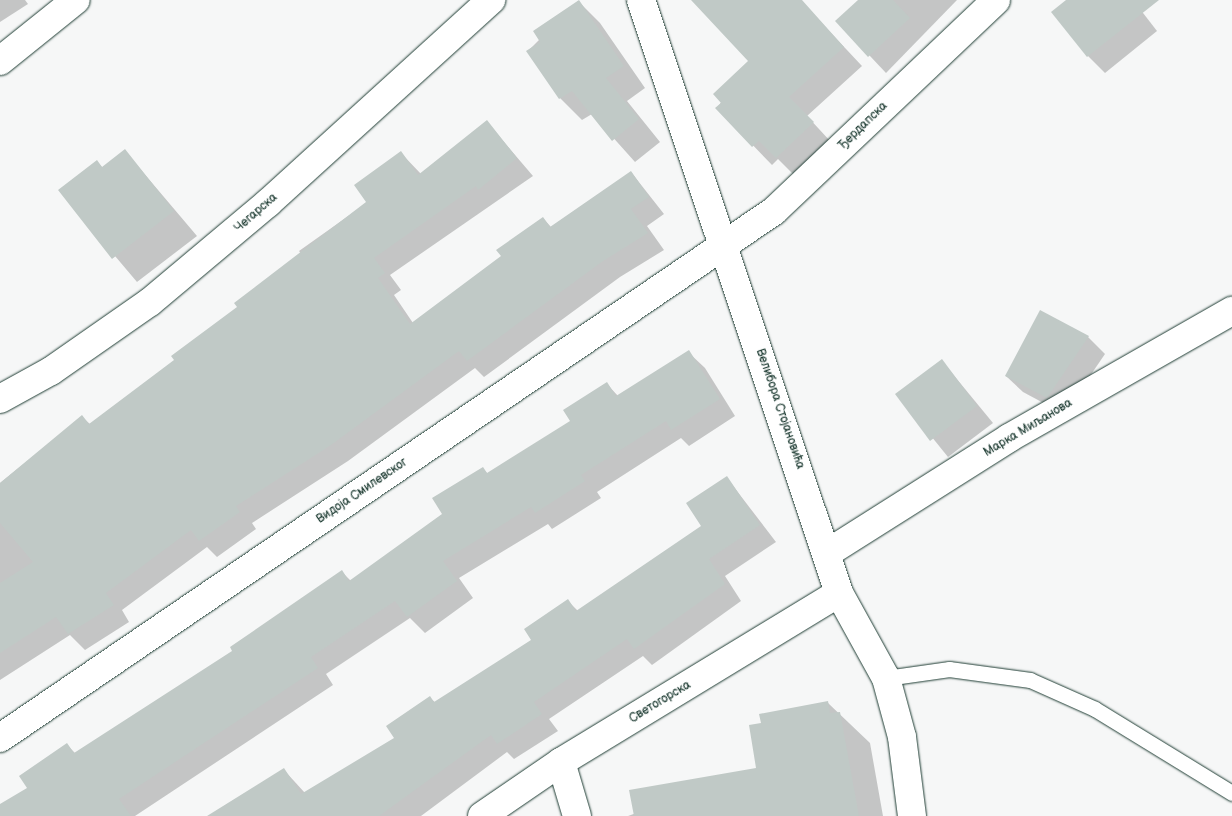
<!DOCTYPE html>
<meta charset="utf-8">
<style>
body{margin:0}
#map{position:relative;width:1232px;height:816px;overflow:hidden;background:#f6f7f7;font-family:"Balsamiq Sans",sans-serif}
div>[style]{position:absolute}
.shadow>*{inset:0;background:#0003}
.building>*{inset:0;background:#c0c9c6}
.roads{filter:drop-shadow(0 0 1px #1f3d34) drop-shadow(0 0 1px #1f3d34)}
.service>*{height:15px;margin:-7.5px;padding:0 7.5px;transform-origin:7.5px;border-radius:7.5px;background:#fff}
.minor>*{height:28px;margin:-14px;padding:0 14px;transform-origin:14px;border-radius:14px;background:#fff}
span{translate:-50% -50%;white-space:nowrap;text-align:center;line-height:1.15;-webkit-text-stroke:4px #fff;paint-order:stroke}
.street-label{font-size:12px;color:#1f3d34}
</style>
<div id="map">
<div class="shadow">
<div style="clip-path:polygon(0 0,25px 0,28px 4px,0 22px)"></div>
<div style="clip-path:polygon(693px 0,800px 0,862px 66px,807px 116px,831px 142px,795px 176px,778px 159px,772px 165px,717px 108px,750px 61px)"></div>
<div style="clip-path:polygon(860px 0,957px 0,886px 73px,837px 21px)"></div>
<div style="clip-path:polygon(1068px 0,1133px 0,1157px 31px,1105px 73px,1088px 56px)"></div>
<div style="clip-path:polygon(578px 1px,600px 23px,645px 88px,627px 101px,660px 142px,635px 162px,592px 114px,582px 120px,560px 98px,528px 51px)"></div>
<div style="clip-path:polygon(487px 122px,533px 176px,390px 275px,401px 290px,394px 295px,413px 323px,502px 257px,543px 218px,551px 227px,631px 172px,664px 214px,647px 226px,664px 250px,620px 277px,484px 377px,475px 368px,348px 461px,252px 523px,256px 529px,217px 557px,207px 547px,122px 610px,129px 622px,85px 650px,70px 635px,0 680px,0 483px,82px 417px,90px 424px,175px 360px,302px 255px,299px 251px,368px 202px,401px 153px,421px 174px)"></div>
<div style="clip-path:polygon(125px 151px,197px 236px,137px 282px,60px 191px,97px 162px,103px 168px)"></div>
<div style="clip-path:polygon(1040px 312px,1088px 337px,1105px 354px,1064px 414px,1023px 392px,1006px 376px)"></div>
<div style="clip-path:polygon(688px 352px,705px 368px,735px 416px,689px 446px,681px 438px,597px 492px,601px 498px,552px 529px,548px 524px,459px 578px,473px 598px,425px 633px,410px 618px,326px 674px,333px 685px,135px 816px,0 816px,0 806px,28px 788px,67px 745px,76px 754px,234px 651px,342px 572px,351px 581px,443px 514px,483px 469px,488px 474px,572px 422px,607px 384px,618px 396px)"></div>
<div style="clip-path:polygon(942px 361px,993px 423px,948px 457px,897px 394px)"></div>
<div style="clip-path:polygon(727px 478px,776px 542px,725px 576px,741px 601px,652px 665px,643px 656px,549px 719px,558px 731px,514px 759px,507px 752px,421px 816px,241px 816px,284px 770px,305px 793px,396px 738px,430px 698px,436px 703px,532px 640px,568px 601px,578px 611px,703px 526px)"></div>
<div style="clip-path:polygon(828px 703px,870px 743px,883px 816px,628px 816px,758px 769px,762px 724px)"></div>
</div>
<div class="building">
<div style="clip-path:polygon(579px 0,624px 66px,606px 78px,639px 119px,612px 141px,572px 91px,559px 99px,526px 51px,540px 42px,533px 31px)"></div>
<div style="clip-path:polygon(691px 0,802px 0,844px 47px,789px 97px,814px 122px,776px 158px,759px 141px,752px 147px,715px 108px,721px 103px,713px 94px,748px 61px)"></div>
<div style="clip-path:polygon(858px 0,893px 0,910px 18px,868px 57px,835px 21px)"></div>
<div style="clip-path:polygon(1066px 0,1159px 0,1087px 57px,1051px 12px)"></div>
<div style="clip-path:polygon(487px 120px,517px 158px,478px 190px,476px 186px,374px 258px,385px 273px,378px 278px,410px 324px,501px 256px,496px 250px,543px 217px,550px 227px,631px 171px,649px 197px,631px 209px,648px 233px,603px 261px,467px 361px,459px 351px,331px 445px,236px 506px,240px 512px,199px 541px,191px 530px,106px 593px,114px 605px,68px 634px,56px 617px,0 653px,0 583px,33px 562px,0 523px,0 483px,82px 415px,89px 424px,174px 360px,171px 356px,237px 307px,234px 303px,366px 202px,354px 185px,401px 151px,418px 175px)"></div>
<div style="clip-path:polygon(125px 149px,174px 211px,112px 259px,58px 190px,97px 160px,102px 167px)"></div>
<div style="clip-path:polygon(1040px 310px,1089px 336px,1047px 398px,1005px 376px)"></div>
<div style="clip-path:polygon(689px 350px,720px 399px,671px 430px,666px 421px,581px 475px,585px 481px,535px 513px,531px 507px,443px 561px,457px 581px,407px 617px,395px 601px,311px 657px,318px 668px,119px 799px,131px 816px,0 816px,0 804px,27px 788px,19px 776px,67px 743px,74px 753px,232px 651px,230px 647px,342px 570px,349px 581px,442px 514px,432px 498px,483px 467px,487px 473px,570px 421px,563px 410px,607px 382px,616px 396px)"></div>
<div style="clip-path:polygon(942px 359px,977px 406px,930px 441px,895px 394px)"></div>
<div style="clip-path:polygon(727px 476px,760px 525px,709px 559px,725px 584px,634px 649px,627px 639px,534px 702px,542px 714px,497px 744px,491px 735px,379px 816px,207px 816px,284px 768px,301px 794px,394px 738px,386px 726px,430px 696px,434px 702px,531px 640px,524px 629px,568px 599px,576px 611px,701px 526px,686px 503px)"></div>
<div style="clip-path:polygon(828px 701px,830px 713px,840px 712px,859px 816px,634px 816px,629px 790px,756px 768px,749px 725px,761px 723px,759px 714px)"></div>
</div>
<div class="roads">
<div class="service">
<div style="left:886px;top:678px;width:64px;rotate:-8.1deg"></div>
<div style="left:949px;top:669px;width:82px;rotate:7.7deg"></div>
<div style="left:1030px;top:680px;width:71px;rotate:24deg"></div>
<div style="left:1095px;top:709px;width:161px;rotate:31.5deg"></div>
</div>
<div class="minor">
<div style="left:641px;top:0;width:625px;rotate:71.54deg"></div>
<div style="left:839px;top:593px;width:97px;rotate:61.1deg"></div>
<div style="left:886px;top:678px;width:61px;rotate:74.8deg"></div>
<div style="left:902px;top:737px;width:80px;rotate:82.8deg"></div>
<div style="left:0;top:61px;width:97px;rotate:-38.8deg"></div>
<div style="left:0;top:399px;width:58px;rotate:-28.8deg"></div>
<div style="left:51px;top:371px;width:121px;rotate:-34.9deg"></div>
<div style="left:150px;top:302px;width:154px;rotate:-40deg"></div>
<div style="left:268px;top:203px;width:302px;rotate:-42.3deg"></div>
<div style="left:829px;top:552px;width:213px;rotate:-32.3deg"></div>
<div style="left:1009px;top:438px;width:257px;rotate:-29.7deg"></div>
<div style="left:0;top:738px;width:936px;rotate:-34.25deg"></div>
<div style="left:774px;top:211px;width:306px;rotate:-43.5deg"></div>
<div style="left:561px;top:762px;width:56px;rotate:73.5deg"></div>
<div style="left:482px;top:816px;width:96px;rotate:-34.4deg"></div>
<div style="left:561px;top:762px;width:325px;rotate:-31.3deg"></div>
</div>
</div>
<div class="street-label">
<span style="left:863px;top:126px;rotate:-44deg">Ђердапска</span>
<span style="left:256px;top:213px;rotate:-41deg">Чегарска</span>
<span style="left:780px;top:409px;rotate:71deg">Велибора Стојановића</span>
<span style="left:1028px;top:428px;rotate:-31deg">Марка Миљанова</span>
<span style="left:362px;top:491px;rotate:-34deg">Видоја Смилевског</span>
<span style="left:660px;top:702px;rotate:-31deg">Светогорска</span>
</div>
</div>
